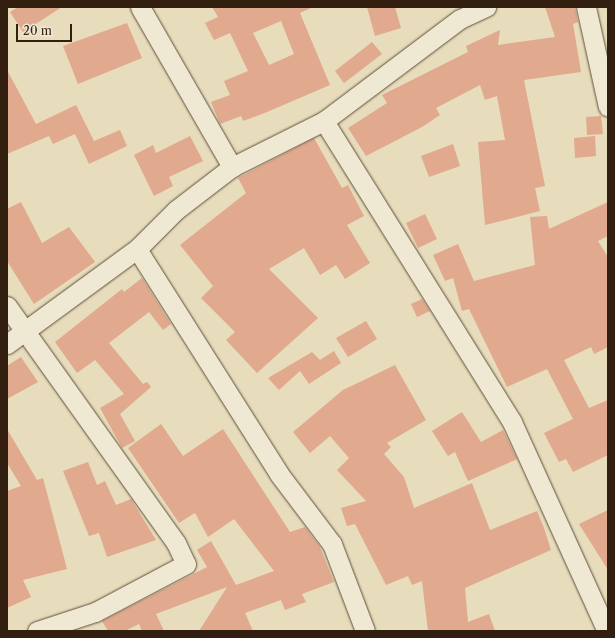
<!DOCTYPE html>
<style>
body{margin:0}
#map{position:relative;width:615px;height:638px;overflow:hidden;background:#e7dcbb;font-family:"Libre Caslon Text",serif}
div>[style]{position:absolute}
.building>*{inset:0;background:#e1a98d}
.roads{filter:drop-shadow(0 0 1px #5f4e3b) drop-shadow(0 0 1px #5f4e3b)}
.street>*{height:19px;margin:-9.5px;padding:0 9.5px;transform-origin:9.5px;border-radius:9.5px;background:#efe8d3}
span{translate:-50% -50%;white-space:nowrap;text-align:center;line-height:1.15;-webkit-text-stroke:3.5px #efe8d3;paint-order:stroke}
.frame{position:absolute;inset:0;border:8px solid #321f10;pointer-events:none}
.scale{position:absolute;left:16px;top:24px;width:56px;height:18px;box-sizing:border-box;border:2px solid #321f10;border-top:0;padding-left:5px;font-size:12px;line-height:14px;white-space:nowrap;color:#321f10;-webkit-text-stroke:3px #efe8d3;paint-order:stroke}
</style>
<div id="map">
<div class="building">
<div style="clip-path:polygon(18px 7px,62px 7px,23px 32px,10px 12px)"></div>
<div style="clip-path:polygon(evenodd,212px 7px,313px 7px,300px 13px,330px 85px,267px 112px,243px 121px,241px 116px,220px 124px,211px 102px,230px 95px,224px 81px,248px 71px,230px 33px,214px 40px,205px 23px,218px 17px,212px 7px,281px 21px,294px 54px,269px 65px,253px 33px,281px 21px)"></div>
<div style="clip-path:polygon(367px 7px,395px 7px,401px 28px,375px 36px)"></div>
<div style="clip-path:polygon(545px 7px,575px 7px,578px 22px,573px 24px,581px 72px,524px 80px,545px 186px,535px 188px,540px 211px,485px 225px,478px 142px,505px 140px,497px 96px,485px 100px,480px 85px,436px 108px,440px 115px,422px 127px,366px 156px,348px 128px,387px 103px,382px 95px,468px 52px,466px 46px,500px 30px,498px 45px,555px 37px)"></div>
<div style="clip-path:polygon(127px 23px,142px 58px,78px 84px,63px 46px)"></div>
<div style="clip-path:polygon(372px 42px,382px 54px,344px 83px,335px 71px)"></div>
<div style="clip-path:polygon(7px 70px,36px 124px,76px 105px,94px 141px,120px 130px,127px 146px,89px 164px,75px 134px,53px 144px,49px 136px,7px 154px)"></div>
<div style="clip-path:polygon(601px 116px,603px 134px,587px 135px,586px 117px)"></div>
<div style="clip-path:polygon(190px 136px,203px 161px,169px 177px,173px 186px,154px 196px,134px 155px,153px 145px,156px 153px)"></div>
<div style="clip-path:polygon(595px 136px,596px 156px,575px 158px,574px 138px)"></div>
<div style="clip-path:polygon(314px 138px,342px 188px,348px 185px,364px 216px,347px 225px,370px 263px,345px 279px,336px 265px,320px 275px,304px 248px,269px 269px,318px 318px,257px 373px,226px 340px,235px 332px,201px 298px,213px 286px,180px 245px,246px 193px,238px 178px)"></div>
<div style="clip-path:polygon(453px 144px,460px 166px,429px 177px,421px 156px)"></div>
<div style="clip-path:polygon(21px 202px,42px 243px,69px 227px,95px 262px,34px 304px,7px 261px,7px 209px)"></div>
<div style="clip-path:polygon(608px 202px,608px 236px,598px 241px,608px 257px,608px 347px,594px 354px,591px 347px,564px 360px,589px 408px,608px 400px,608px 455px,573px 472px,566px 459px,559px 462px,544px 433px,573px 419px,547px 369px,507px 387px,469px 309px,462px 311px,453px 278px,445px 281px,433px 255px,458px 244px,474px 281px,535px 265px,530px 217px,547px 216px,549px 229px)"></div>
<div style="clip-path:polygon(425px 214px,437px 239px,418px 248px,406px 223px)"></div>
<div style="clip-path:polygon(142px 278px,171px 324px,163px 330px,149px 312px,109px 343px,143px 384px,147px 382px,151px 387px,120px 414px,135px 441px,122px 448px,100px 408px,124px 394px,95px 360px,77px 373px,55px 342px,122px 289px,124px 292px)"></div>
<div style="clip-path:polygon(422px 299px,430px 311px,417px 317px,411px 304px)"></div>
<div style="clip-path:polygon(366px 321px,377px 339px,348px 357px,336px 338px)"></div>
<div style="clip-path:polygon(334px 351px,341px 363px,309px 384px,300px 371px,279px 390px,268px 378px,312px 352px,320px 360px)"></div>
<div style="clip-path:polygon(21px 357px,38px 382px,7px 399px,7px 366px)"></div>
<div style="clip-path:polygon(395px 365px,426px 420px,387px 443px,391px 447px,384px 454px,404px 477px,414px 508px,472px 483px,490px 530px,537px 511px,544px 528px,551px 550px,465px 588px,468px 622px,489px 614px,495px 631px,428px 631px,422px 581px,412px 585px,408px 576px,386px 585px,355px 524px,347px 526px,341px 508px,366px 501px,337px 470px,349px 458px,330px 436px,310px 453px,293px 432px,343px 390px)"></div>
<div style="clip-path:polygon(462px 412px,481px 442px,503px 430px,517px 459px,468px 481px,455px 452px,448px 456px,432px 431px)"></div>
<div style="clip-path:polygon(161px 424px,183px 456px,223px 429px,290px 532px,305px 527px,320px 547px,334px 582px,302px 594px,306px 602px,285px 610px,281px 600px,245px 613px,253px 631px,199px 631px,227px 587px,156px 614px,164px 631px,142px 631px,139px 624px,125px 631px,108px 631px,102px 621px,207px 567px,197px 550px,211px 541px,236px 585px,274px 571px,234px 519px,208px 537px,195px 513px,179px 523px,128px 448px)"></div>
<div style="clip-path:polygon(7px 429px,37px 480px,43px 478px,67px 569px,23px 580px,31px 597px,7px 608px,7px 491px,21px 486px,7px 463px)"></div>
<div style="clip-path:polygon(88px 462px,97px 485px,105px 481px,116px 505px,131px 499px,156px 540px,107px 557px,99px 533px,89px 536px,63px 471px)"></div>
<div style="clip-path:polygon(608px 510px,608px 570px,579px 524px)"></div>
</div>
<div class="roads">
<div class="street">
<div style="left:140px;top:7px;width:185px;rotate:60.1deg"></div>
<div style="left:586px;top:7px;width:102px;rotate:77.6deg"></div>
<div style="left:324px;top:121px;width:355px;rotate:58deg"></div>
<div style="left:512px;top:422px;width:230px;rotate:65.6deg"></div>
<div style="left:137px;top:249px;width:266px;rotate:57.7deg"></div>
<div style="left:279px;top:474px;width:88px;rotate:52.9deg"></div>
<div style="left:332px;top:544px;width:93px;rotate:69.2deg"></div>
<div style="left:7px;top:306px;width:291px;rotate:54.5deg"></div>
<div style="left:176px;top:543px;width:23px;rotate:65deg"></div>
<div style="left:186px;top:564px;width:103px;rotate:152.2deg"></div>
<div style="left:95px;top:612px;width:61px;rotate:161.9deg"></div>
<div style="left:7px;top:344px;width:161px;rotate:-36.2deg"></div>
<div style="left:137px;top:249px;width:55px;rotate:-45deg"></div>
<div style="left:176px;top:210px;width:71px;rotate:-37.5deg"></div>
<div style="left:232px;top:167px;width:103px;rotate:-26.6deg"></div>
<div style="left:324px;top:121px;width:170px;rotate:-36.9deg"></div>
<div style="left:460px;top:19px;width:29px;rotate:-25deg"></div>
</div>
</div>
<div class="frame"></div>
<div class="scale">20 m</div>
</div>
